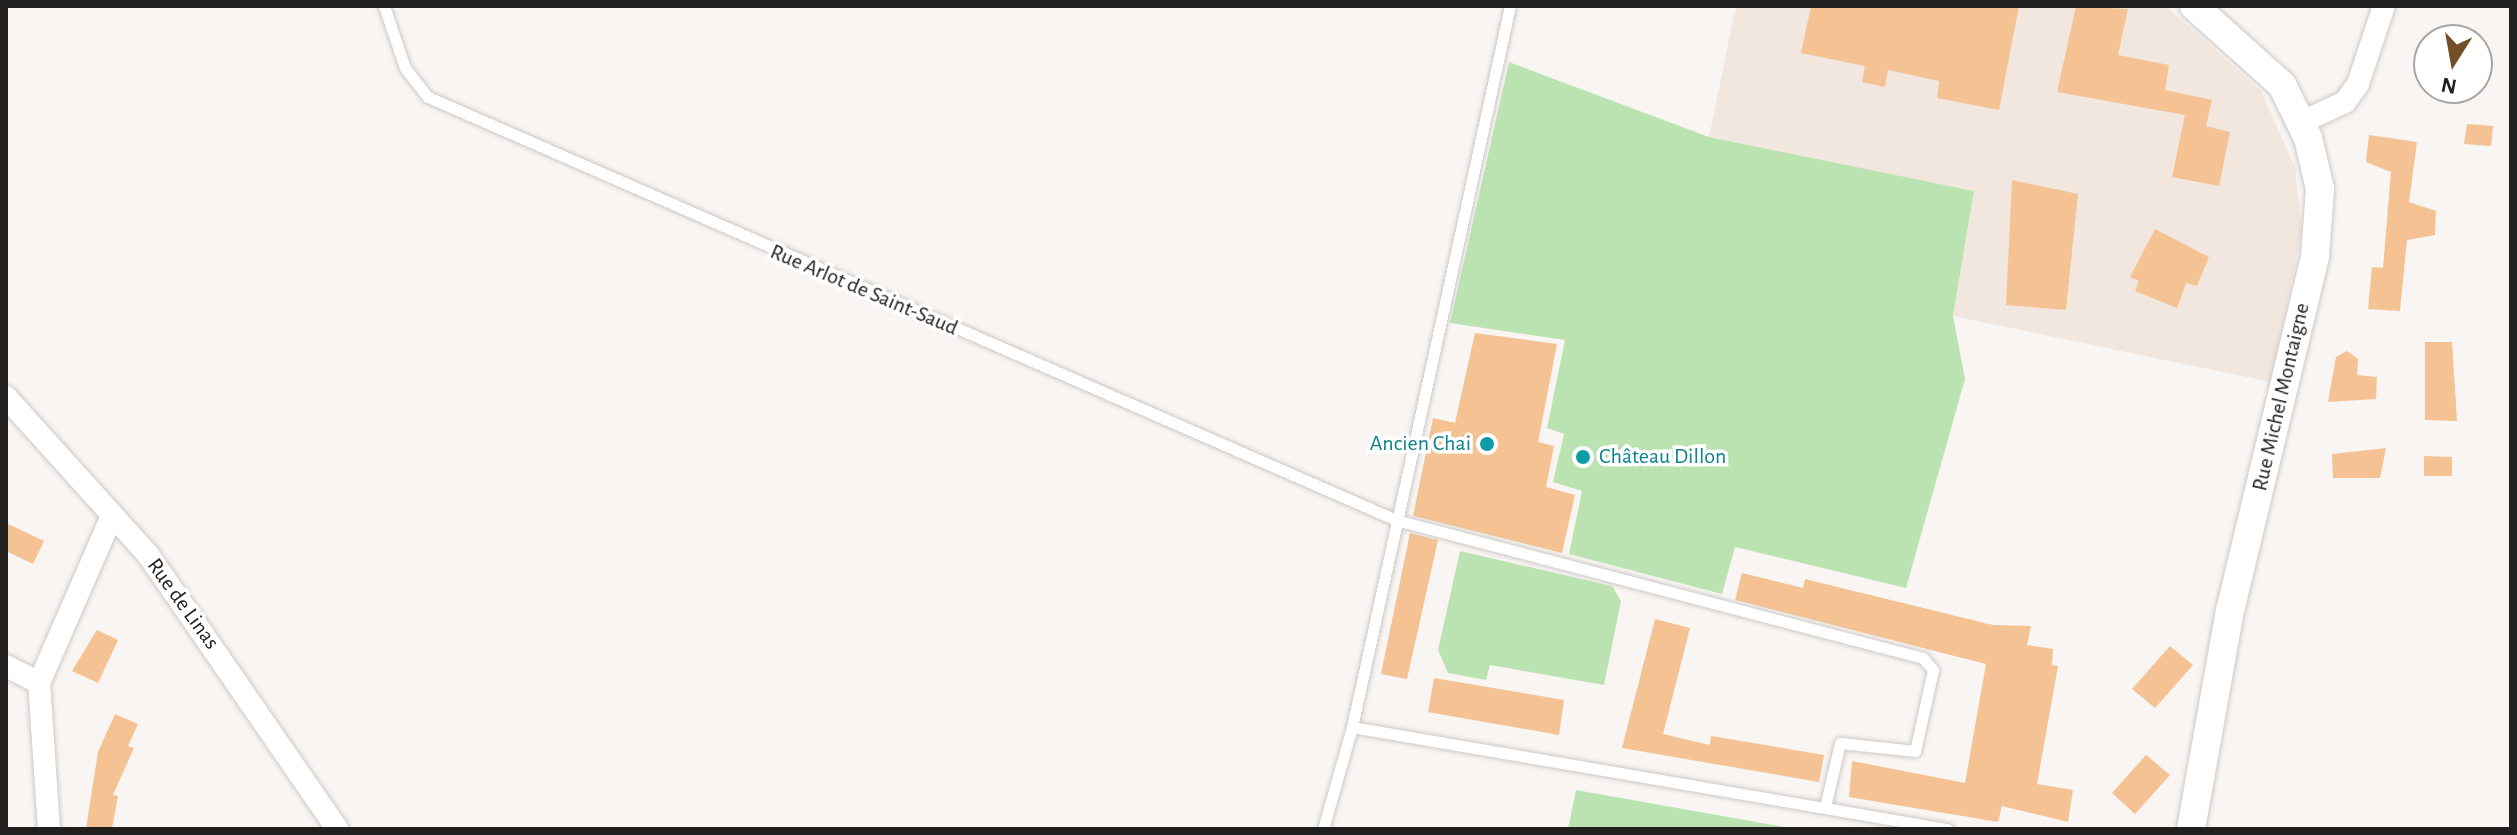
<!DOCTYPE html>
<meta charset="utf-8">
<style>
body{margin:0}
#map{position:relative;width:2517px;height:835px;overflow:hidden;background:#f9f5f2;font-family:"Alegreya Sans",sans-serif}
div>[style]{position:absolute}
.built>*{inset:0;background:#f2e7df}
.green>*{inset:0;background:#bbe3b2}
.building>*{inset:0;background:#f4c293}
.roads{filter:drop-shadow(0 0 2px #cdc9c6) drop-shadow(0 0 2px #cdc9c6)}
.service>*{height:11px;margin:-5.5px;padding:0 5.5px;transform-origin:5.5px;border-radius:5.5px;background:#fff}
.minor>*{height:22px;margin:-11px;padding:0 11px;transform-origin:11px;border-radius:11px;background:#fff}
.tertiary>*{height:28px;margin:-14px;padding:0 14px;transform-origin:14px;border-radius:14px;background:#fff}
.dots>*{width:22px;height:22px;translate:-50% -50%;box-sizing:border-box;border:4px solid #fff;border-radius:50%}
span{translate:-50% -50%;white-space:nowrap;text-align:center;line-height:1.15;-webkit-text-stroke:7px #fff;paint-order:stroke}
.street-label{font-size:22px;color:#22201f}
.culture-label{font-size:22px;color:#0d838f}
.right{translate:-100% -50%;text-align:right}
.left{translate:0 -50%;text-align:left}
.frame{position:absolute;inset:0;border:8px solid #22201f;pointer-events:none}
.north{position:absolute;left:2413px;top:24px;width:80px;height:80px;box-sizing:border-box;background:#fff;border:2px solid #a7a6a5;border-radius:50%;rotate:191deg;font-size:22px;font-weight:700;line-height:32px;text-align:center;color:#22201f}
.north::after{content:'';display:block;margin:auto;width:28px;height:36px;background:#715027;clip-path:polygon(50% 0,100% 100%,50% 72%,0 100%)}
</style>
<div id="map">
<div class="built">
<div style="clip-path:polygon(1736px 6px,2166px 6px,2261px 91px,2295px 167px,2302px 231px,2271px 382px,1953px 316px,1974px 191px,1709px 137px)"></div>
</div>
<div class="green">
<div style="clip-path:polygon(1509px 62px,1709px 137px,1974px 191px,1953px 316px,1965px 379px,1906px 588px,1735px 547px,1722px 594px,1569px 554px,1582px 491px,1553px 482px,1564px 434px,1547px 428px,1565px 340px,1450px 323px)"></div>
<div style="clip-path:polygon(1460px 551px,1612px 586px,1621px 601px,1604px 685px,1490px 665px,1486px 680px,1448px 673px,1438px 650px)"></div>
<div style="clip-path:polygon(1576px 790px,1796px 829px,1568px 829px)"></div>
</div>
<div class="building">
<div style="clip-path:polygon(1811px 6px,2019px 6px,1999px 110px,1937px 98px,1939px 81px,1888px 70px,1885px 87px,1862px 82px,1865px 66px,1801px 53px)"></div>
<div style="clip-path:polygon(2076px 6px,2128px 9px,2118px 55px,2169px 65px,2165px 90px,2212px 100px,2206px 126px,2230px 132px,2219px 186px,2172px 177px,2185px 115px,2057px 92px)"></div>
<div style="clip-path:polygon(2467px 124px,2493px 126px,2491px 146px,2464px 144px)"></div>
<div style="clip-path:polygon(2369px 135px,2417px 142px,2409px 202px,2436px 211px,2435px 235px,2407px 240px,2400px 311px,2368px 309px,2372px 267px,2383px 268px,2391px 172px,2366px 162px)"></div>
<div style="clip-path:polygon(2012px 180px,2078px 194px,2066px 310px,2006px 305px)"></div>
<div style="clip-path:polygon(2155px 229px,2209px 257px,2197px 286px,2186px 283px,2177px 308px,2135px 291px,2139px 281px,2130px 277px)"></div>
<div style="clip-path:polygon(1475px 333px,1557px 344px,1538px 442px,1554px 446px,1546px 487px,1575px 495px,1562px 553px,1413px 516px,1433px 418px,1455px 423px)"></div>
<div style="clip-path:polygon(2425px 342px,2452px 342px,2457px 421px,2425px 420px)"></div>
<div style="clip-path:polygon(2347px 351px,2358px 359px,2357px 375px,2377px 377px,2376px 399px,2328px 402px,2336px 357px)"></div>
<div style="clip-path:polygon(2386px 448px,2380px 478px,2333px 478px,2332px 454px)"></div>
<div style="clip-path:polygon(2424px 456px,2452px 457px,2452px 476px,2424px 476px)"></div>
<div style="clip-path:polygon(6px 523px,44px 541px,33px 564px,6px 551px)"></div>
<div style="clip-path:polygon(1410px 533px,1438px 540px,1407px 679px,1381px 674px)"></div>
<div style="clip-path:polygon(1742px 573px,1803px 588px,1805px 579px,1993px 625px,2031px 626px,2027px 645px,2053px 649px,2052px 665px,2058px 666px,2037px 784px,2073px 790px,2068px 822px,2002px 806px,1998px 822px,1849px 797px,1852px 761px,1965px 783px,1986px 664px,1735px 600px)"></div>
<div style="clip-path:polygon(1655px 619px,1690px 628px,1663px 734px,1710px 745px,1711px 736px,1824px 755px,1819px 782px,1622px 748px)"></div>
<div style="clip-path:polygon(97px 630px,118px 640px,98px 683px,72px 671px)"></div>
<div style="clip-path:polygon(2170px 646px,2193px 665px,2155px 708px,2132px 689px)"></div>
<div style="clip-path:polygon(1434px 678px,1564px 700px,1559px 735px,1428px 712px)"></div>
<div style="clip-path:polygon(115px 714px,138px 724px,128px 746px,134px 748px,113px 795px,118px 796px,112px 829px,86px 829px,98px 752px)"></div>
<div style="clip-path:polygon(2146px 755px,2170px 775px,2135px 814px,2112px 793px)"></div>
</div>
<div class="roads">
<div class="service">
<div style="left:384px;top:6px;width:65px;rotate:71.3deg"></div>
<div style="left:405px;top:68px;width:37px;rotate:52deg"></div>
<div style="left:428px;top:97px;width:1056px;rotate:23.6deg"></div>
<div style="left:1396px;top:520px;width:545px;rotate:14.67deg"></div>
<div style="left:1923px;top:658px;width:16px;rotate:50deg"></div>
<div style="left:1933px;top:670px;width:83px;rotate:102.5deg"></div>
<div style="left:1915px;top:751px;width:75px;rotate:-173.9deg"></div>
<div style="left:1840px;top:743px;width:66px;rotate:103.2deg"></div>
<div style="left:1510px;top:6px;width:738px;rotate:102.36deg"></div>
<div style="left:1352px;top:727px;width:604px;rotate:9.73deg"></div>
<div style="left:1323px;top:829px;width:106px;rotate:-74.1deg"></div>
</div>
<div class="minor">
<div style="left:2300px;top:123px;width:50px;rotate:-25deg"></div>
<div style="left:2345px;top:102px;width:22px;rotate:-54deg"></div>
<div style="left:2358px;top:84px;width:82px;rotate:-71.6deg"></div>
<div style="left:6px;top:397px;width:214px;rotate:48deg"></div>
<div style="left:149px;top:556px;width:331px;rotate:55.4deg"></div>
<div style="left:6px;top:666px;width:37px;rotate:27deg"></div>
<div style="left:49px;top:829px;width:146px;rotate:-93.9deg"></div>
<div style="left:39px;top:683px;width:182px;rotate:-66.4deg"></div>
</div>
<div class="tertiary">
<div style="left:2191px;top:829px;width:221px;rotate:-79.9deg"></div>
<div style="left:2230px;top:611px;width:365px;rotate:-76.5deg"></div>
<div style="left:2315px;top:256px;width:67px;rotate:-85.7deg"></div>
<div style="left:2320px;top:189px;width:52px;rotate:-103.2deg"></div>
<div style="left:2308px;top:138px;width:59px;rotate:-116.1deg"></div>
<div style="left:2282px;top:85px;width:118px;rotate:-138.1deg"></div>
</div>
</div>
<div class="dots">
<div style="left:1487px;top:444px;background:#0f9aa8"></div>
<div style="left:1583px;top:457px;background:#0f9aa8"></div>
</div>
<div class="street-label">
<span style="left:864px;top:290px;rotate:23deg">Rue Arlot de Saint-Saud</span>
<span style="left:2281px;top:397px;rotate:-77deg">Rue Michel Montaigne</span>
<span style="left:183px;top:604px;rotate:54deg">Rue de Linas</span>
</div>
<div class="culture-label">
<span class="right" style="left:1471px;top:444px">Ancien Chai</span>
<span class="left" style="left:1599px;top:457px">Château Dillon</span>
</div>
<div class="frame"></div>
<div class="north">N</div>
</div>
